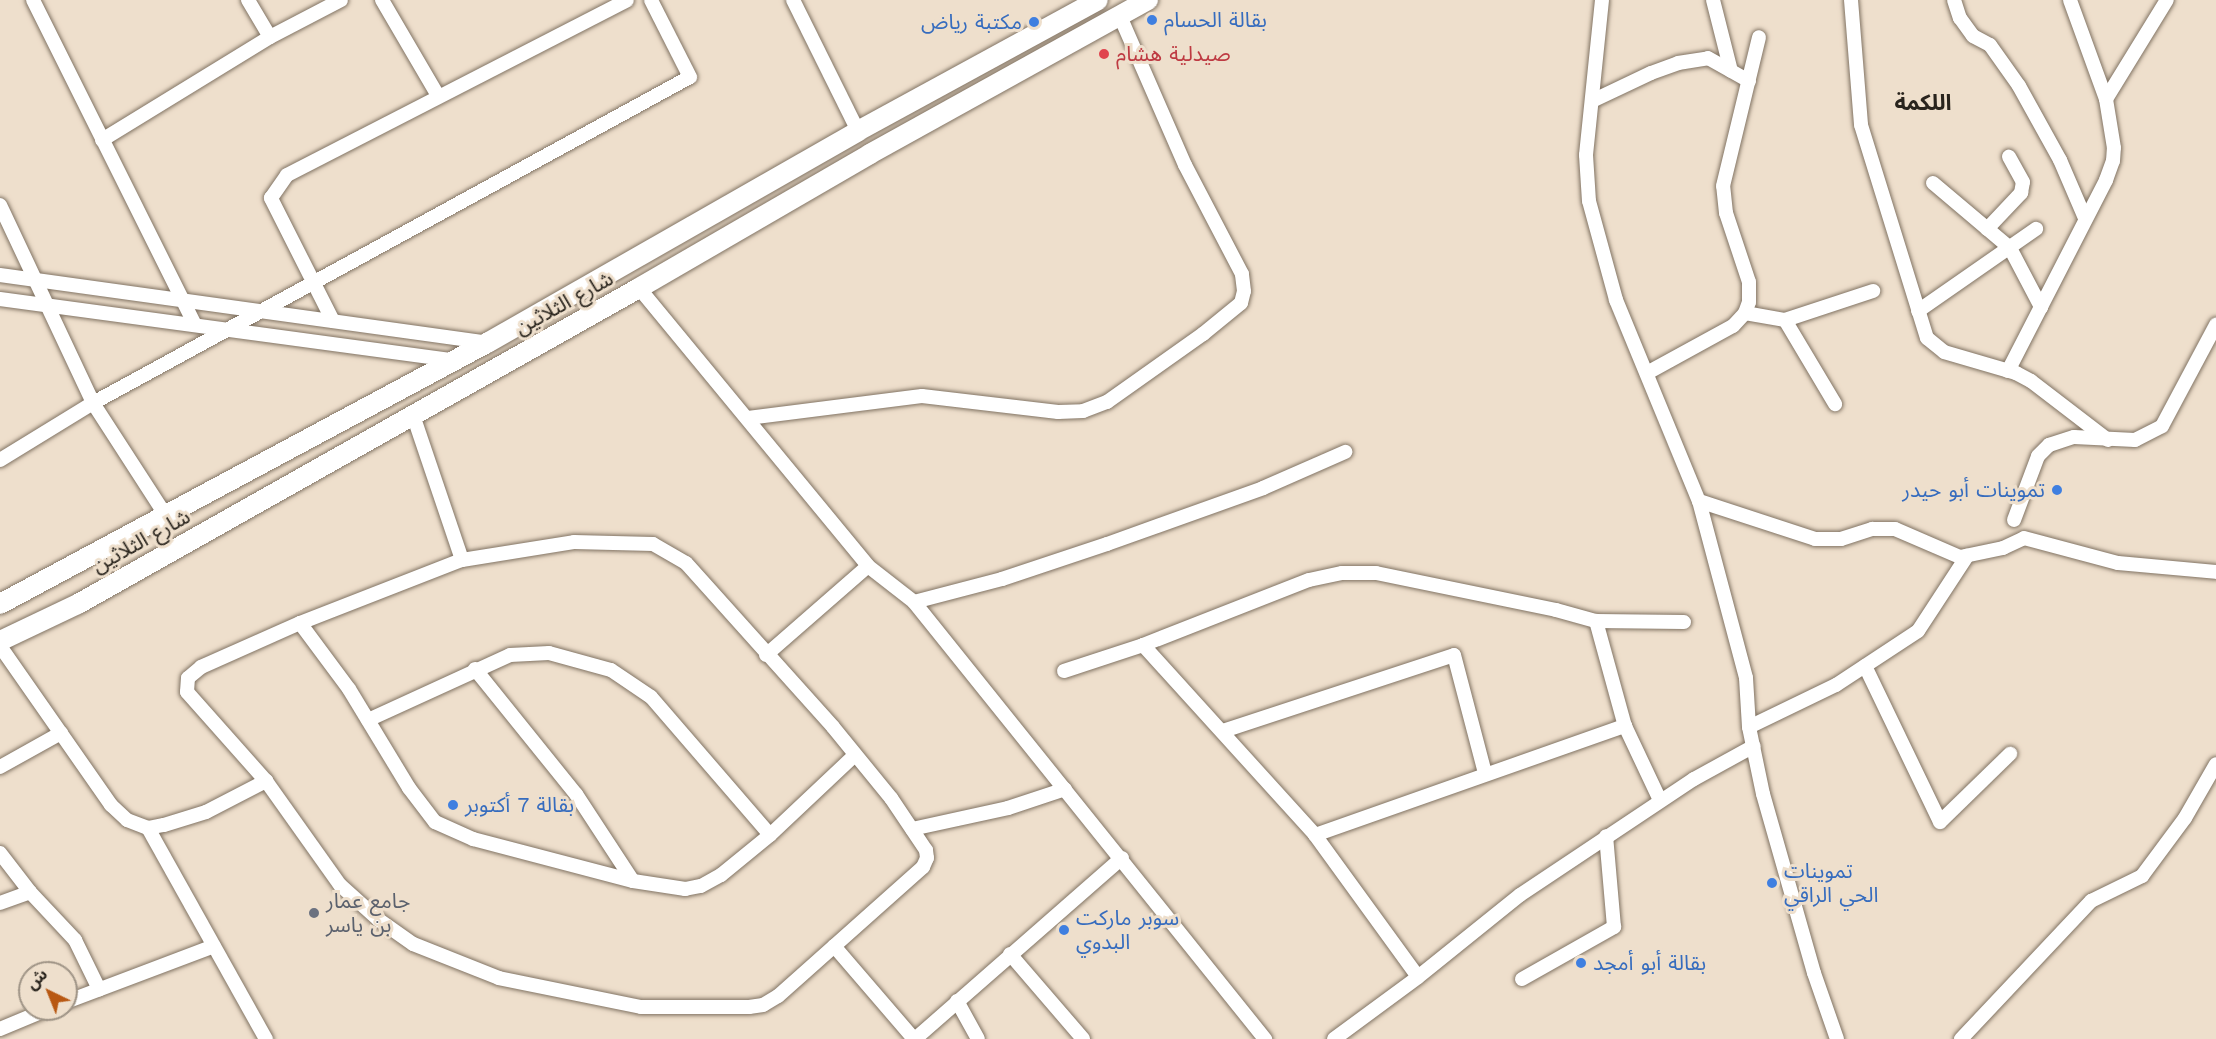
<!DOCTYPE html>
<meta charset="utf-8">
<style>
body{margin:0}
#map{position:relative;width:2216px;height:1039px;overflow:hidden;background:#eedfcc;font-family:"Work Sans","Noto Sans Arabic",sans-serif}
div>[style]{position:absolute}
.roads{filter:drop-shadow(0 0 2px #817363) drop-shadow(0 0 2px #817363)}
.street>*{height:14px;margin:-7px;padding:0 7px;transform-origin:7px;border-radius:7px;background:#fff}
.secondary>*{height:20px;margin:-10px;padding:0 10px;transform-origin:10px;border-radius:10px;background:#fff}
.dots>*{width:16px;height:16px;translate:-50% -50%;box-sizing:border-box;border:3px solid #eedfcc;border-radius:50%}
span{translate:-50% -50%;white-space:nowrap;text-align:center;line-height:1.15;-webkit-text-stroke:6px #eedfcc;paint-order:stroke}
.shop-label{font-size:21px;color:#366cbe}
.left{translate:0 -50%;text-align:left}
.right{translate:-100% -50%;text-align:right}
.health-label{font-size:21px;color:#be3a42}
.street-label{font-size:21px;color:#29241d}
.worship-label{font-size:21px;color:#5b616d}
.neighbourhood-label{font-size:22px;color:#29241d;font-weight:700}
.north{position:absolute;left:18px;top:961px;width:60px;height:60px;box-sizing:border-box;background:#eedfcc;border:2px solid #9f9486;border-radius:50%;rotate:317deg;font-size:16px;font-weight:700;line-height:24px;text-align:center;color:#29241d}
.north::after{content:'';display:block;margin:auto;width:21px;height:27px;background:#b85812;clip-path:polygon(50% 0,100% 100%,50% 72%,0 100%)}
</style>
<div id="map">
<div class="roads">
<div class="street">
<div style="left:33px;top:0;width:363px;rotate:63.5deg"></div>
<div style="left:248px;top:0;width:43px;rotate:59.3deg"></div>
<div style="left:382px;top:0;width:111px;rotate:59.7deg"></div>
<div style="left:793px;top:0;width:146px;rotate:63.6deg"></div>
<div style="left:1602px;top:0;width:156px;rotate:95.9deg"></div>
<div style="left:1586px;top:155px;width:46px;rotate:86.3deg"></div>
<div style="left:1589px;top:201px;width:103px;rotate:74.7deg"></div>
<div style="left:1616px;top:300px;width:217px;rotate:67.6deg"></div>
<div style="left:1699px;top:501px;width:183px;rotate:75.1deg"></div>
<div style="left:1746px;top:678px;width:49px;rotate:86.5deg"></div>
<div style="left:1749px;top:727px;width:68px;rotate:78.2deg"></div>
<div style="left:1763px;top:794px;width:186px;rotate:74.1deg"></div>
<div style="left:1814px;top:973px;width:70px;rotate:70.8deg"></div>
<div style="left:1713px;top:0;width:73px;rotate:75.8deg"></div>
<div style="left:1851px;top:0;width:125px;rotate:85.4deg"></div>
<div style="left:1861px;top:125px;width:223px;rotate:72.8deg"></div>
<div style="left:1927px;top:338px;width:22px;rotate:39deg"></div>
<div style="left:1944px;top:352px;width:75px;rotate:16.3deg"></div>
<div style="left:2016px;top:373px;width:17px;rotate:28deg"></div>
<div style="left:2031px;top:381px;width:97px;rotate:37.5deg"></div>
<div style="left:1954px;top:0;width:19px;rotate:72deg"></div>
<div style="left:1960px;top:18px;width:22px;rotate:54deg"></div>
<div style="left:1973px;top:36px;width:19px;rotate:28deg"></div>
<div style="left:1990px;top:45px;width:50px;rotate:54.7deg"></div>
<div style="left:2019px;top:86px;width:85px;rotate:61deg"></div>
<div style="left:2060px;top:160px;width:63px;rotate:66.7deg"></div>
<div style="left:2106px;top:99px;width:116px;rotate:-58.4deg"></div>
<div style="left:1592px;top:101px;width:65px;rotate:-25.4deg"></div>
<div style="left:1651px;top:73px;width:29px;rotate:-20deg"></div>
<div style="left:1678px;top:63px;width:30px;rotate:-9deg"></div>
<div style="left:1708px;top:58px;width:47px;rotate:29.3deg"></div>
<div style="left:102px;top:140px;width:197px;rotate:-31.5deg"></div>
<div style="left:270px;top:37px;width:80px;rotate:-27.5deg"></div>
<div style="left:1933px;top:183px;width:101px;rotate:40.2deg"></div>
<div style="left:2010px;top:248px;width:67px;rotate:62.3deg"></div>
<div style="left:0;top:205px;width:219px;rotate:64.8deg"></div>
<div style="left:93px;top:403px;width:135px;rotate:57.1deg"></div>
<div style="left:1987px;top:229px;width:50px;rotate:-46.6deg"></div>
<div style="left:2021px;top:193px;width:11px;rotate:-80deg"></div>
<div style="left:2023px;top:182px;width:29px;rotate:-119deg"></div>
<div style="left:0;top:275px;width:492px;rotate:7.9deg"></div>
<div style="left:639px;top:288px;width:360px;rotate:50.5deg"></div>
<div style="left:868px;top:566px;width:58px;rotate:38deg"></div>
<div style="left:914px;top:602px;width:561px;rotate:51.23deg"></div>
<div style="left:0;top:299px;width:458px;rotate:7.7deg"></div>
<div style="left:1918px;top:311px;width:144px;rotate:-34.8deg"></div>
<div style="left:1745px;top:313px;width:41px;rotate:9.9deg"></div>
<div style="left:1785px;top:320px;width:98px;rotate:59.2deg"></div>
<div style="left:1785px;top:320px;width:93px;rotate:-18.2deg"></div>
<div style="left:333px;top:321px;width:138px;rotate:-116.8deg"></div>
<div style="left:271px;top:198px;width:28px;rotate:-55deg"></div>
<div style="left:287px;top:175px;width:382px;rotate:-27.2deg"></div>
<div style="left:2008px;top:371px;width:215px;rotate:-62.8deg"></div>
<div style="left:2106px;top:180px;width:20px;rotate:-70deg"></div>
<div style="left:2113px;top:161px;width:13px;rotate:-86deg"></div>
<div style="left:2114px;top:148px;width:50px;rotate:-99.3deg"></div>
<div style="left:2106px;top:99px;width:105px;rotate:-110deg"></div>
<div style="left:1647px;top:373px;width:98px;rotate:-28.7deg"></div>
<div style="left:1733px;top:326px;width:18px;rotate:-47deg"></div>
<div style="left:1745px;top:313px;width:12px;rotate:-70deg"></div>
<div style="left:1749px;top:302px;width:20px;rotate:-90deg"></div>
<div style="left:1749px;top:282px;width:73px;rotate:-108.4deg"></div>
<div style="left:1726px;top:213px;width:27px;rotate:-96deg"></div>
<div style="left:1723px;top:186px;width:153px;rotate:-76.4deg"></div>
<div style="left:413px;top:415px;width:153px;rotate:71.3deg"></div>
<div style="left:748px;top:418px;width:175px;rotate:-7.2deg"></div>
<div style="left:922px;top:396px;width:137px;rotate:6.7deg"></div>
<div style="left:1058px;top:412px;width:25px;rotate:-2deg"></div>
<div style="left:1083px;top:411px;width:26px;rotate:-21deg"></div>
<div style="left:1107px;top:402px;width:118px;rotate:-35.3deg"></div>
<div style="left:1203px;top:334px;width:49px;rotate:-39.2deg"></div>
<div style="left:1241px;top:303px;width:12px;rotate:-76deg"></div>
<div style="left:1244px;top:291px;width:17px;rotate:-97deg"></div>
<div style="left:1242px;top:274px;width:123px;rotate:-117.6deg"></div>
<div style="left:1185px;top:165px;width:163px;rotate:-113.6deg"></div>
<div style="left:0;top:460px;width:109px;rotate:-31.5deg"></div>
<div style="left:93px;top:403px;width:680px;rotate:-28.64deg"></div>
<div style="left:690px;top:77px;width:86px;rotate:-116.9deg"></div>
<div style="left:1699px;top:501px;width:122px;rotate:18.1deg"></div>
<div style="left:1815px;top:539px;width:26px"></div>
<div style="left:1841px;top:539px;width:33px;rotate:-18deg"></div>
<div style="left:1872px;top:529px;width:23px"></div>
<div style="left:1895px;top:529px;width:71px;rotate:23.3deg"></div>
<div style="left:1960px;top:557px;width:44px;rotate:-11.8deg"></div>
<div style="left:2003px;top:548px;width:23px;rotate:-25deg"></div>
<div style="left:2024px;top:538px;width:97px;rotate:14.9deg"></div>
<div style="left:2118px;top:563px;width:98px;rotate:5.2deg"></div>
<div style="left:2014px;top:520px;width:68px;rotate:-69.4deg"></div>
<div style="left:2038px;top:456px;width:16px;rotate:-45deg"></div>
<div style="left:2049px;top:445px;width:26px;rotate:-18deg"></div>
<div style="left:2074px;top:437px;width:61px;rotate:2.8deg"></div>
<div style="left:2135px;top:440px;width:30px;rotate:-27deg"></div>
<div style="left:2162px;top:426px;width:115px;rotate:-61.9deg"></div>
<div style="left:574px;top:542px;width:79px;rotate:1.5deg"></div>
<div style="left:653px;top:544px;width:38px;rotate:30deg"></div>
<div style="left:686px;top:563px;width:220px;rotate:48.1deg"></div>
<div style="left:833px;top:727px;width:92px;rotate:50.8deg"></div>
<div style="left:891px;top:798px;width:63px;rotate:56.1deg"></div>
<div style="left:926px;top:850px;width:8px;rotate:83deg"></div>
<div style="left:927px;top:858px;width:10px;rotate:114deg"></div>
<div style="left:923px;top:867px;width:194px;rotate:138.3deg"></div>
<div style="left:778px;top:996px;width:17px;rotate:149deg"></div>
<div style="left:763px;top:1005px;width:14px;rotate:172deg"></div>
<div style="left:749px;top:1007px;width:108px;rotate:180deg"></div>
<div style="left:641px;top:1007px;width:145px;rotate:-168.5deg"></div>
<div style="left:499px;top:978px;width:92px;rotate:-158.4deg"></div>
<div style="left:413px;top:944px;width:42px;rotate:-144.8deg"></div>
<div style="left:379px;top:920px;width:52px;rotate:-138.1deg"></div>
<div style="left:340px;top:885px;width:128px;rotate:-125.4deg"></div>
<div style="left:266px;top:781px;width:119px;rotate:-131.6deg"></div>
<div style="left:187px;top:692px;width:14px;rotate:-86deg"></div>
<div style="left:188px;top:678px;width:17px;rotate:-40deg"></div>
<div style="left:201px;top:667px;width:108px;rotate:-24deg"></div>
<div style="left:300px;top:623px;width:174px;rotate:-21.3deg"></div>
<div style="left:462px;top:560px;width:113px;rotate:-9.1deg"></div>
<div style="left:914px;top:602px;width:91px;rotate:-14.6deg"></div>
<div style="left:1002px;top:579px;width:111px;rotate:-18.4deg"></div>
<div style="left:1107px;top:544px;width:166px;rotate:-19.7deg"></div>
<div style="left:1263px;top:488px;width:90px;rotate:-23.7deg"></div>
<div style="left:1596px;top:621px;width:88px;rotate:0.7deg"></div>
<div style="left:300px;top:623px;width:82px;rotate:53.4deg"></div>
<div style="left:349px;top:689px;width:116px;rotate:58.8deg"></div>
<div style="left:409px;top:788px;width:43px;rotate:52.6deg"></div>
<div style="left:435px;top:822px;width:42px;rotate:24.1deg"></div>
<div style="left:473px;top:839px;width:165px;rotate:14.7deg"></div>
<div style="left:633px;top:881px;width:53px;rotate:8.7deg"></div>
<div style="left:685px;top:889px;width:16px;rotate:-11deg"></div>
<div style="left:701px;top:886px;width:23px;rotate:-29deg"></div>
<div style="left:721px;top:875px;width:63px;rotate:-39.2deg"></div>
<div style="left:770px;top:835px;width:117px;rotate:-43.3deg"></div>
<div style="left:1143px;top:645px;width:256px;rotate:47.8deg"></div>
<div style="left:1315px;top:835px;width:175px;rotate:54deg"></div>
<div style="left:0;top:646px;width:194px;rotate:55.1deg"></div>
<div style="left:111px;top:805px;width:22px;rotate:43deg"></div>
<div style="left:127px;top:820px;width:22px;rotate:21deg"></div>
<div style="left:148px;top:828px;width:16px;rotate:-11deg"></div>
<div style="left:164px;top:825px;width:44px;rotate:-17.2deg"></div>
<div style="left:206px;top:812px;width:68px;rotate:-27.3deg"></div>
<div style="left:766px;top:655px;width:135px;rotate:-41.1deg"></div>
<div style="left:1865px;top:666px;width:173px;rotate:64.3deg"></div>
<div style="left:1940px;top:822px;width:98px;rotate:-44.2deg"></div>
<div style="left:475px;top:669px;width:161px;rotate:51.1deg"></div>
<div style="left:576px;top:794px;width:104px;rotate:56.8deg"></div>
<div style="left:1064px;top:671px;width:83px;rotate:-18.2deg"></div>
<div style="left:1143px;top:645px;width:178px;rotate:-21.4deg"></div>
<div style="left:1309px;top:580px;width:34px;rotate:-12deg"></div>
<div style="left:1342px;top:573px;width:34px"></div>
<div style="left:1376px;top:573px;width:184px;rotate:11.6deg"></div>
<div style="left:1556px;top:610px;width:41px;rotate:15.4deg"></div>
<div style="left:1596px;top:621px;width:109px;rotate:74.6deg"></div>
<div style="left:368px;top:720px;width:156px;rotate:-24.6deg"></div>
<div style="left:510px;top:655px;width:39px;rotate:-3deg"></div>
<div style="left:549px;top:653px;width:64px;rotate:15.3deg"></div>
<div style="left:611px;top:670px;width:48px;rotate:34deg"></div>
<div style="left:651px;top:697px;width:182px;rotate:49.2deg"></div>
<div style="left:1749px;top:727px;width:97px;rotate:-25.8deg"></div>
<div style="left:1836px;top:685px;width:98px;rotate:-33.4deg"></div>
<div style="left:1918px;top:631px;width:90px;rotate:-56.8deg"></div>
<div style="left:1223px;top:731px;width:243px;rotate:-18.2deg"></div>
<div style="left:1454px;top:655px;width:122px;rotate:75.3deg"></div>
<div style="left:0;top:767px;width:70px;rotate:-29.1deg"></div>
<div style="left:148px;top:828px;width:242px;rotate:60.8deg"></div>
<div style="left:912px;top:829px;width:98px;rotate:-12.3deg"></div>
<div style="left:1008px;top:808px;width:60px;rotate:-18.4deg"></div>
<div style="left:1315px;top:835px;width:329px;rotate:-19.4deg"></div>
<div style="left:1625px;top:726px;width:82px;rotate:64.7deg"></div>
<div style="left:0;top:853px;width:49px;rotate:52.4deg"></div>
<div style="left:30px;top:892px;width:66px;rotate:46.8deg"></div>
<div style="left:75px;top:940px;width:55px;rotate:63.9deg"></div>
<div style="left:0;top:903px;width:32px;rotate:-20deg"></div>
<div style="left:834px;top:946px;width:123px;rotate:49.3deg"></div>
<div style="left:1010px;top:954px;width:112px;rotate:49.3deg"></div>
<div style="left:1522px;top:979px;width:106px;rotate:-29.5deg"></div>
<div style="left:1614px;top:927px;width:91px;rotate:-95deg"></div>
<div style="left:957px;top:1001px;width:43px;rotate:61.1deg"></div>
<div style="left:66px;top:1002px;width:158px;rotate:-20.7deg"></div>
<div style="left:0;top:1029px;width:52px;rotate:-22.6deg"></div>
<div style="left:915px;top:1039px;width:275px;rotate:-41.2deg"></div>
<div style="left:1334px;top:1039px;width:104px;rotate:-36.4deg"></div>
<div style="left:1418px;top:977px;width:131px;rotate:-38.8deg"></div>
<div style="left:1520px;top:895px;width:209px;rotate:-33.7deg"></div>
<div style="left:1694px;top:779px;width:68px;rotate:-28.8deg"></div>
<div style="left:1961px;top:1039px;width:190px;rotate:-46.7deg"></div>
<div style="left:2091px;top:901px;width:57px;rotate:-26.1deg"></div>
<div style="left:2142px;top:876px;width:72px;rotate:-53.4deg"></div>
<div style="left:2185px;top:818px;width:62px;rotate:-60.1deg"></div>
</div>
<div class="secondary">
<div style="left:0;top:604px;width:553px;rotate:-28.19deg"></div>
<div style="left:487px;top:343px;width:427px;rotate:-29.7deg"></div>
<div style="left:858px;top:131px;width:273px;rotate:-28.6deg"></div>
<div style="left:0;top:641px;width:86px;rotate:-25.4deg"></div>
<div style="left:78px;top:604px;width:644px;rotate:-29.39deg"></div>
<div style="left:639px;top:288px;width:267px;rotate:-30.1deg"></div>
<div style="left:870px;top:154px;width:318px;rotate:-29deg"></div>
</div>
</div>
<div class="dots">
<div style="left:1152px;top:20px;background:#3f7fe0"></div>
<div style="left:1034px;top:22px;background:#3f7fe0"></div>
<div style="left:1104px;top:54px;background:#e0444e"></div>
<div style="left:2057px;top:490px;background:#3f7fe0"></div>
<div style="left:453px;top:805px;background:#3f7fe0"></div>
<div style="left:1772px;top:883px;background:#3f7fe0"></div>
<div style="left:314px;top:913px;background:#6b7280"></div>
<div style="left:1064px;top:930px;background:#3f7fe0"></div>
<div style="left:1581px;top:963px;background:#3f7fe0"></div>
</div>
<div class="shop-label">
<span class="left" style="left:1164px;top:20px">بقالة الحسام</span>
<span class="right" style="left:1022px;top:22px">مكتبة رياض</span>
<span class="right" style="left:2045px;top:490px">تموينات أبو حيدر</span>
<span class="left" style="left:465px;top:805px">بقالة 7 أكتوبر</span>
<span class="left" style="left:1784px;top:883px">تموينات<br>الحي الراقي</span>
<span class="left" style="left:1076px;top:930px">سوبر ماركت<br>البدوي</span>
<span class="left" style="left:1593px;top:963px">بقالة أبو أمجد</span>
</div>
<div class="health-label">
<span class="left" style="left:1116px;top:54px">صيدلية هشام</span>
</div>
<div class="street-label">
<span style="left:564px;top:303px;rotate:-29deg">شارع الثلاثين</span>
<span style="left:141px;top:541px;rotate:-29deg">شارع الثلاثين</span>
</div>
<div class="worship-label">
<span class="left" style="left:326px;top:913px">جامع عمار<br>بن ياسر</span>
</div>
<div class="neighbourhood-label">
<span style="left:1923px;top:103px">اللكمة</span>
</div>
<div class="north">ش</div>
</div>
